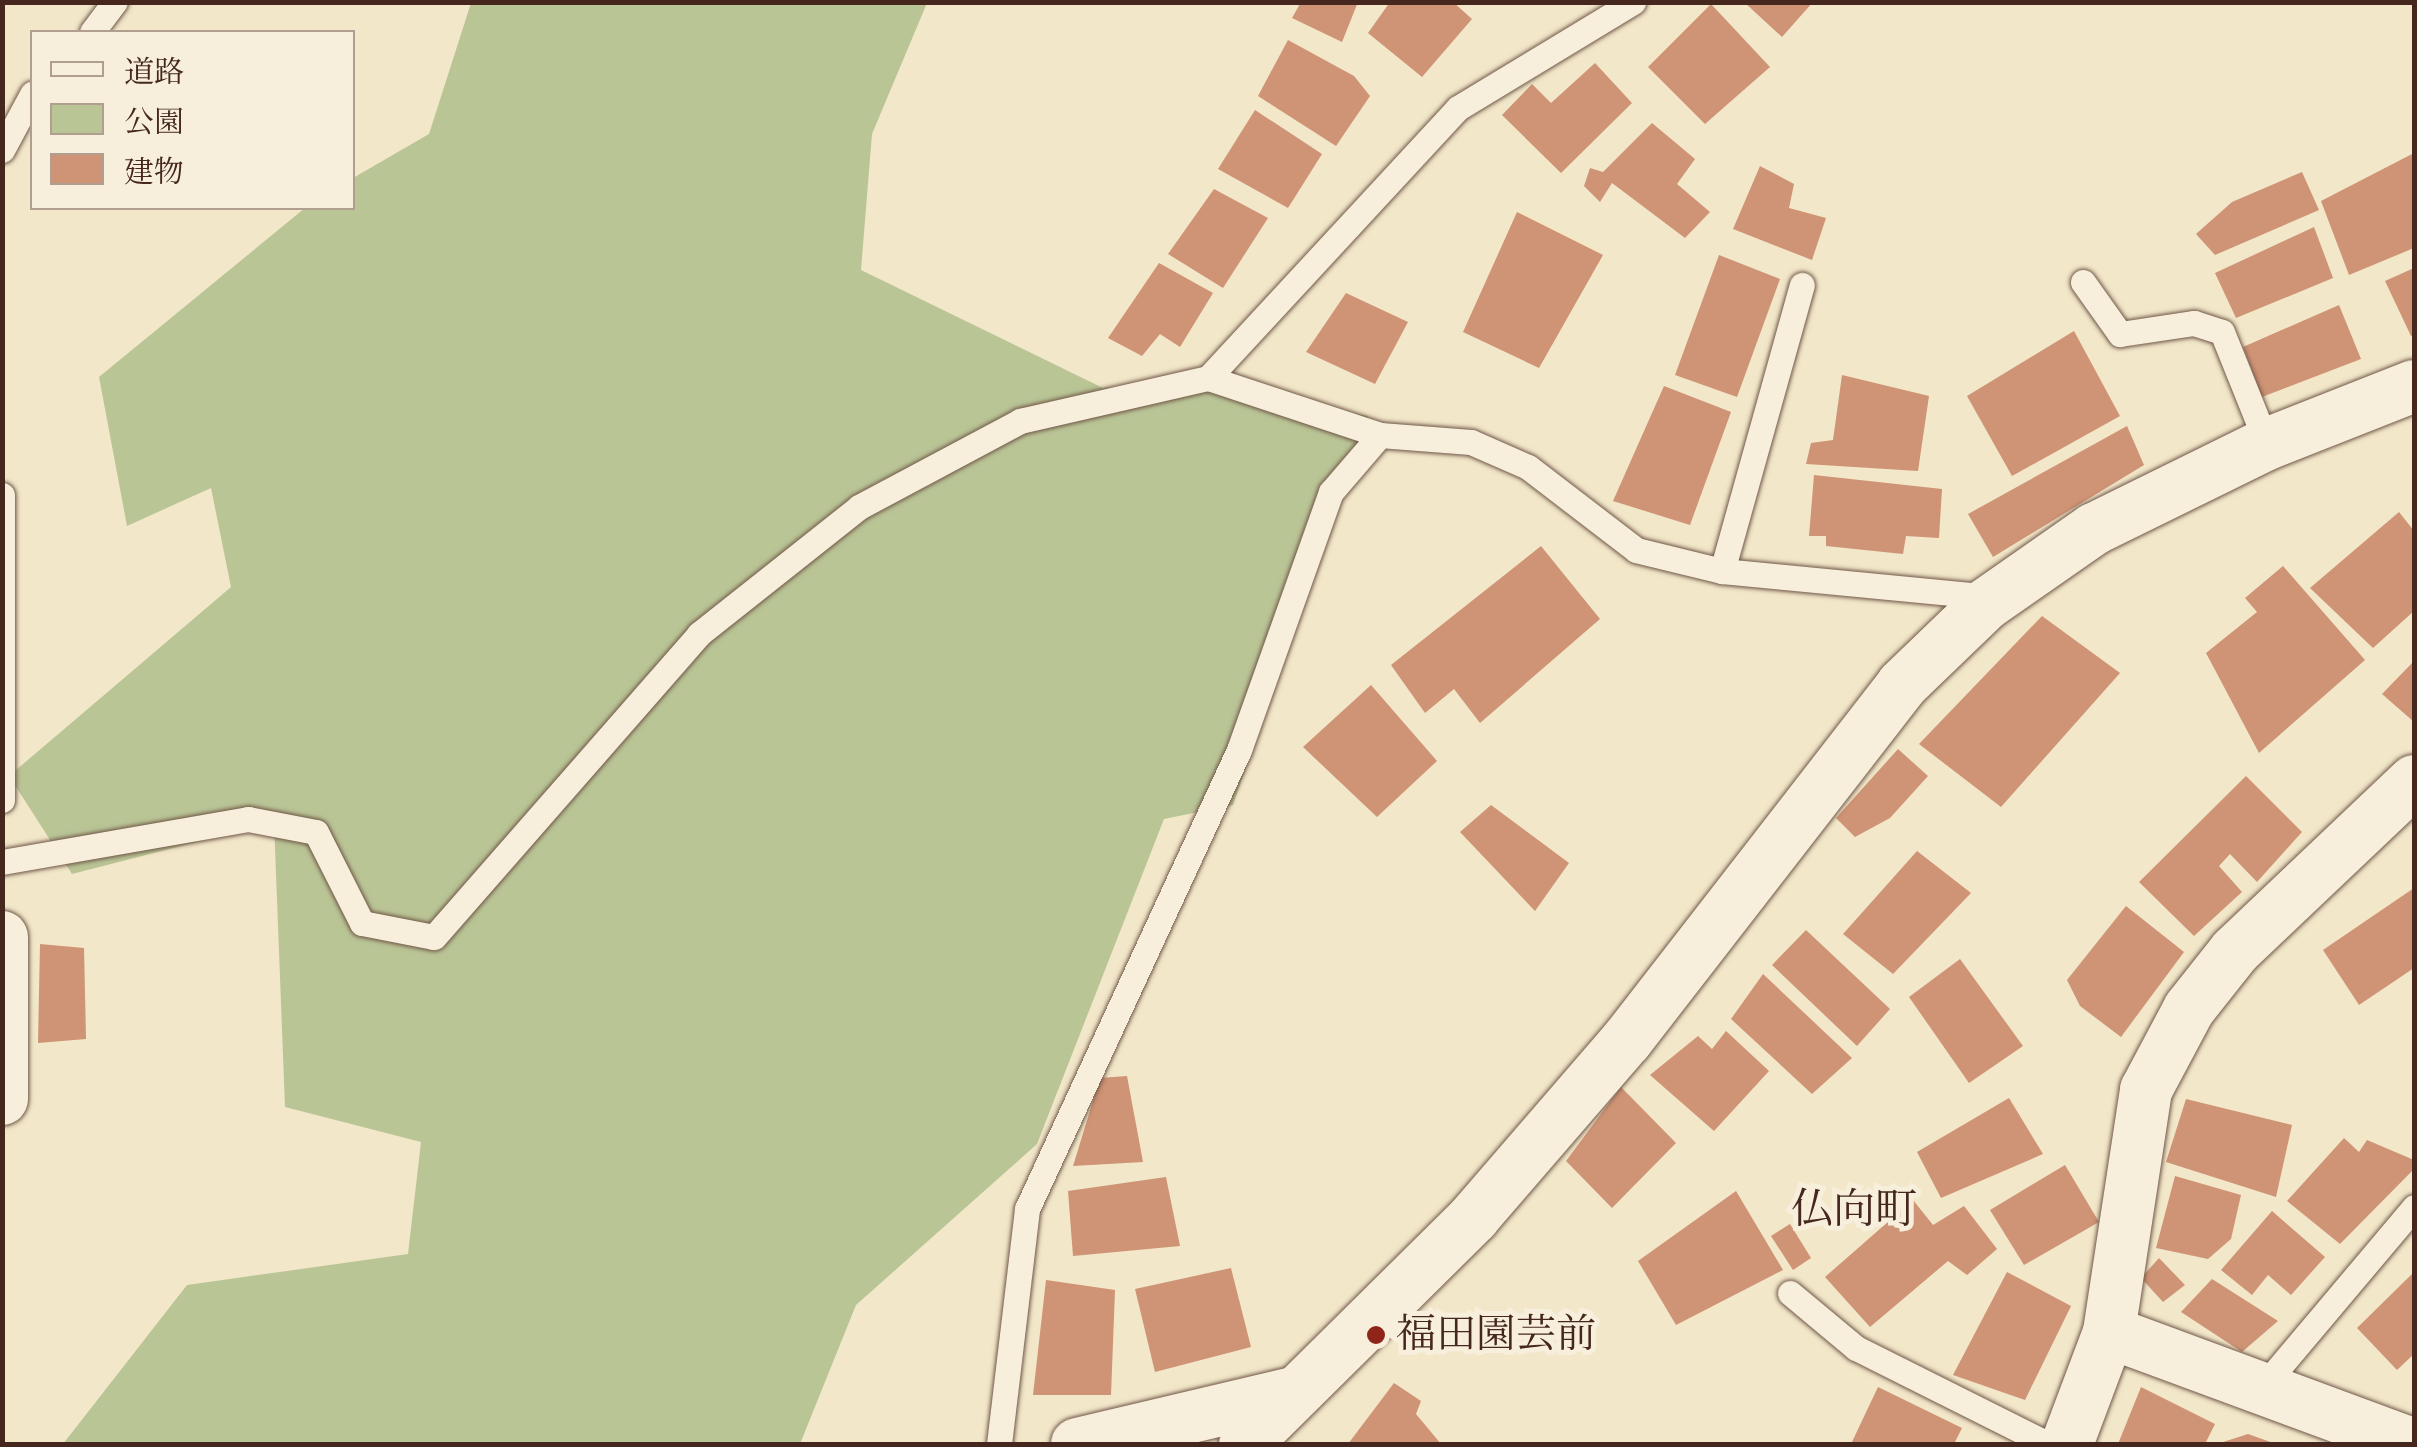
<!DOCTYPE html>
<meta charset="utf-8">
<style>
body{margin:0}
#map{position:relative;width:2417px;height:1447px;overflow:hidden;background:#f2e7c9;font-family:"Libre Bodoni","Noto Serif JP",serif}
div>[style]{position:absolute}
.green>*{inset:0;background:#bac596}
.building>*{inset:0;background:#cf9375}
.roads{filter:drop-shadow(0 0 2px #705748) drop-shadow(0 0 2px #705748)}
.lane>*{height:25px;margin:-12.5px;padding:0 12.5px;transform-origin:12.5px;border-radius:12.5px;background:#f7efdc}
.street>*{height:52px;margin:-26px;padding:0 26px;transform-origin:26px;border-radius:26px;background:#f7efdc}
.dots>*{width:28px;height:28px;translate:-50% -50%;box-sizing:border-box;border:5px solid #f7efdc;border-radius:50%}
span{translate:-50% -50%;white-space:nowrap;text-align:center;line-height:1.15;-webkit-text-stroke:10px #f7efdc;paint-order:stroke}
.poi-label{font-size:40px;color:#45271d}
.left{translate:0 -50%;text-align:left}
.neighbourhood-label{font-size:42px;color:#45271d}
.frame{position:absolute;inset:0;border:5px solid #45271d;pointer-events:none}
.legend{position:absolute;left:30px;top:30px;width:325px;height:180px;box-sizing:border-box;background:#f7efdc;border:2px solid #b09f90;margin:0;padding:12px 18px;list-style:none;font-size:30px;color:#45271d}
.legend li{display:flex;align-items:center;gap:20px;height:50px}
.legend b{width:50px;border:2px solid #b09f90}
</style>
<div id="map">
<div class="green">
<div style="clip-path:polygon(471px 3px,927px 3px,872px 134px,861px 270px,1103px 388px,1170px 383px,1368px 416px,1233px 805px,1164px 819px,1037px 1144px,856px 1305px,800px 1444px,63px 1444px,187px 1285px,408px 1254px,421px 1142px,285px 1107px,274px 822px,72px 874px,9px 776px,231px 587px,211px 488px,127px 526px,99px 377px,305px 208px,352px 208px,353px 178px,429px 134px)"></div>
</div>
<div class="building">
<div style="clip-path:polygon(1301px 2px,1358px 2px,1342px 42px,1292px 18px)"></div>
<div style="clip-path:polygon(1390px 2px,1453px 2px,1472px 19px,1422px 77px,1368px 33px)"></div>
<div style="clip-path:polygon(1744px 2px,1813px 2px,1782px 37px)"></div>
<div style="clip-path:polygon(1711px 4px,1770px 67px,1705px 124px,1648px 67px)"></div>
<div style="clip-path:polygon(1288px 40px,1354px 76px,1370px 96px,1336px 146px,1258px 96px)"></div>
<div style="clip-path:polygon(1595px 63px,1632px 103px,1561px 173px,1502px 115px,1532px 84px,1551px 103px)"></div>
<div style="clip-path:polygon(1255px 110px,1322px 154px,1288px 208px,1218px 169px)"></div>
<div style="clip-path:polygon(1652px 123px,1695px 159px,1677px 184px,1710px 212px,1685px 238px,1612px 183px,1600px 202px,1584px 186px,1590px 168px,1603px 172px)"></div>
<div style="clip-path:polygon(2414px 153px,2414px 248px,2349px 275px,2321px 201px)"></div>
<div style="clip-path:polygon(1760px 166px,1794px 184px,1789px 208px,1826px 218px,1812px 260px,1733px 229px)"></div>
<div style="clip-path:polygon(2302px 172px,2319px 210px,2215px 255px,2196px 234px,2232px 202px)"></div>
<div style="clip-path:polygon(1214px 189px,1268px 218px,1223px 288px,1168px 254px)"></div>
<div style="clip-path:polygon(1517px 212px,1603px 255px,1539px 368px,1463px 332px)"></div>
<div style="clip-path:polygon(2314px 227px,2333px 278px,2236px 318px,2215px 273px)"></div>
<div style="clip-path:polygon(1719px 255px,1780px 279px,1737px 397px,1675px 375px)"></div>
<div style="clip-path:polygon(1159px 263px,1213px 293px,1180px 347px,1160px 334px,1142px 356px,1108px 338px)"></div>
<div style="clip-path:polygon(2414px 268px,2414px 335px,2411px 336px,2385px 281px)"></div>
<div style="clip-path:polygon(1346px 293px,1408px 322px,1375px 384px,1306px 352px)"></div>
<div style="clip-path:polygon(2339px 305px,2361px 359px,2262px 397px,2243px 347px)"></div>
<div style="clip-path:polygon(2074px 331px,2120px 416px,2012px 476px,1967px 396px)"></div>
<div style="clip-path:polygon(1842px 375px,1929px 396px,1918px 471px,1806px 464px,1811px 443px,1833px 440px)"></div>
<div style="clip-path:polygon(1664px 386px,1731px 412px,1690px 525px,1613px 501px)"></div>
<div style="clip-path:polygon(2127px 426px,2144px 465px,1993px 557px,1968px 514px)"></div>
<div style="clip-path:polygon(1814px 475px,1942px 489px,1939px 538px,1906px 536px,1903px 554px,1826px 546px,1826px 536px,1809px 536px)"></div>
<div style="clip-path:polygon(2399px 512px,2414px 531px,2414px 611px,2373px 648px,2310px 588px)"></div>
<div style="clip-path:polygon(1541px 546px,1600px 619px,1480px 723px,1454px 689px,1425px 713px,1391px 665px)"></div>
<div style="clip-path:polygon(2283px 566px,2365px 660px,2259px 753px,2206px 653px,2257px 612px,2245px 598px)"></div>
<div style="clip-path:polygon(2042px 616px,2120px 673px,2001px 807px,1919px 744px)"></div>
<div style="clip-path:polygon(2414px 661px,2414px 722px,2382px 694px)"></div>
<div style="clip-path:polygon(1371px 685px,1437px 761px,1377px 817px,1303px 747px)"></div>
<div style="clip-path:polygon(1898px 749px,1928px 776px,1890px 818px,1855px 837px,1836px 818px)"></div>
<div style="clip-path:polygon(2246px 776px,2302px 832px,2257px 882px,2230px 854px,2219px 866px,2242px 892px,2194px 936px,2139px 882px)"></div>
<div style="clip-path:polygon(1491px 805px,1569px 863px,1535px 911px,1460px 832px)"></div>
<div style="clip-path:polygon(1917px 851px,1971px 893px,1893px 974px,1843px 934px)"></div>
<div style="clip-path:polygon(2414px 888px,2414px 968px,2359px 1005px,2323px 950px)"></div>
<div style="clip-path:polygon(2126px 906px,2184px 952px,2121px 1037px,2080px 1006px,2067px 980px)"></div>
<div style="clip-path:polygon(1806px 930px,1890px 1009px,1857px 1046px,1772px 965px)"></div>
<div style="clip-path:polygon(40px 944px,84px 948px,86px 1039px,38px 1043px)"></div>
<div style="clip-path:polygon(1960px 959px,2023px 1046px,1969px 1083px,1909px 997px)"></div>
<div style="clip-path:polygon(1763px 974px,1852px 1058px,1812px 1094px,1731px 1019px)"></div>
<div style="clip-path:polygon(1726px 1031px,1769px 1071px,1714px 1131px,1650px 1075px,1698px 1036px,1712px 1049px)"></div>
<div style="clip-path:polygon(1127px 1076px,1143px 1162px,1073px 1166px,1100px 1078px)"></div>
<div style="clip-path:polygon(1621px 1087px,1676px 1143px,1612px 1208px,1566px 1161px)"></div>
<div style="clip-path:polygon(2009px 1098px,2043px 1154px,1941px 1198px,1917px 1152px)"></div>
<div style="clip-path:polygon(2186px 1099px,2292px 1125px,2276px 1197px,2166px 1162px)"></div>
<div style="clip-path:polygon(2344px 1138px,2359px 1152px,2367px 1140px,2414px 1160px,2414px 1169px,2340px 1244px,2287px 1201px)"></div>
<div style="clip-path:polygon(2065px 1165px,2099px 1222px,2024px 1265px,1990px 1210px)"></div>
<div style="clip-path:polygon(2175px 1176px,2241px 1195px,2231px 1239px,2208px 1259px,2156px 1248px)"></div>
<div style="clip-path:polygon(1166px 1177px,1180px 1246px,1073px 1256px,1068px 1191px)"></div>
<div style="clip-path:polygon(1736px 1191px,1783px 1270px,1676px 1325px,1638px 1261px)"></div>
<div style="clip-path:polygon(1913px 1200px,1933px 1225px,1964px 1206px,1997px 1249px,1967px 1275px,1948px 1261px,1870px 1327px,1825px 1277px)"></div>
<div style="clip-path:polygon(2272px 1211px,2325px 1257px,2291px 1295px,2268px 1275px,2252px 1295px,2221px 1270px)"></div>
<div style="clip-path:polygon(1790px 1224px,1811px 1258px,1793px 1270px,1771px 1236px)"></div>
<div style="clip-path:polygon(2159px 1258px,2185px 1285px,2163px 1302px,2141px 1278px)"></div>
<div style="clip-path:polygon(1231px 1268px,1251px 1347px,1155px 1372px,1135px 1289px)"></div>
<div style="clip-path:polygon(2007px 1272px,2071px 1306px,2025px 1400px,1953px 1375px)"></div>
<div style="clip-path:polygon(2414px 1272px,2414px 1354px,2397px 1370px,2357px 1328px)"></div>
<div style="clip-path:polygon(2212px 1279px,2278px 1321px,2242px 1352px,2181px 1312px)"></div>
<div style="clip-path:polygon(1046px 1280px,1115px 1290px,1111px 1395px,1033px 1395px)"></div>
<div style="clip-path:polygon(1394px 1383px,1421px 1401px,1416px 1414px,1441px 1444px,1348px 1444px)"></div>
<div style="clip-path:polygon(1878px 1387px,1962px 1428px,1954px 1444px,1851px 1444px)"></div>
<div style="clip-path:polygon(2141px 1387px,2215px 1424px,2205px 1444px,2118px 1444px)"></div>
<div style="clip-path:polygon(2248px 1434px,2276px 1444px,2217px 1444px)"></div>
</div>
<div class="roads">
<div class="lane">
<div style="left:92px;top:32px;width:38px;rotate:-53deg"></div>
<div style="left:2px;top:150px;width:64px;rotate:-61.8deg"></div>
<div style="left:2083px;top:282px;width:64px;rotate:54.6deg"></div>
<div style="left:2120px;top:334px;width:75px;rotate:-8.5deg"></div>
<div style="left:2194px;top:323px;width:29px;rotate:18deg"></div>
<div style="left:2222px;top:332px;width:121px;rotate:68.1deg"></div>
<div style="left:1208px;top:378px;width:181px;rotate:18.3deg"></div>
<div style="left:1380px;top:435px;width:91px;rotate:4.4deg"></div>
<div style="left:1471px;top:442px;width:62px;rotate:23.7deg"></div>
<div style="left:1528px;top:467px;width:136px;rotate:37.5deg"></div>
<div style="left:1636px;top:550px;width:89px;rotate:13.7deg"></div>
<div style="left:1722px;top:571px;width:270px;rotate:5.5deg"></div>
<div style="left:2px;top:495px;width:305px;rotate:90deg"></div>
<div style="left:1722px;top:571px;width:297px;rotate:-74.4deg"></div>
<div style="left:2px;top:862px;width:250px;rotate:-9.9deg"></div>
<div style="left:248px;top:819px;width:69px;rotate:10.8deg"></div>
<div style="left:316px;top:832px;width:102px;rotate:63.2deg"></div>
<div style="left:362px;top:923px;width:73px;rotate:11deg"></div>
<div style="left:434px;top:937px;width:403px;rotate:-48.8deg"></div>
<div style="left:699px;top:634px;width:204px;rotate:-38.4deg"></div>
<div style="left:859px;top:507px;width:183px;rotate:-28.1deg"></div>
<div style="left:1020px;top:421px;width:193px;rotate:-12.9deg"></div>
<div style="left:1208px;top:378px;width:368px;rotate:-47.2deg"></div>
<div style="left:1458px;top:108px;width:205px;rotate:-31.2deg"></div>
<div style="left:1790px;top:1293px;width:86px;rotate:39.8deg"></div>
<div style="left:1856px;top:1348px;width:215px;rotate:26.6deg"></div>
<div style="left:2260px;top:1390px;width:239px;rotate:-49.9deg"></div>
<div style="left:999px;top:1444px;width:237px;rotate:-83.2deg"></div>
<div style="left:1027px;top:1209px;width:506px;rotate:-65.21deg"></div>
<div style="left:1239px;top:750px;width:274px;rotate:-70.4deg"></div>
<div style="left:1331px;top:492px;width:75px;rotate:-49.3deg"></div>
</div>
<div class="street">
<div style="left:2px;top:937px;width:162px;rotate:90deg"></div>
<div style="left:2109px;top:1332px;width:322px;rotate:20.3deg"></div>
<div style="left:1077px;top:1444px;width:222px;rotate:-13.3deg"></div>
<div style="left:1245px;top:1444px;width:322px;rotate:-44.7deg"></div>
<div style="left:1474px;top:1217px;width:234px;rotate:-49.2deg"></div>
<div style="left:1627px;top:1040px;width:449px;rotate:-52.2deg"></div>
<div style="left:1902px;top:685px;width:115px;rotate:-43.9deg"></div>
<div style="left:1985px;top:605px;width:133px;rotate:-34.9deg"></div>
<div style="left:2094px;top:529px;width:193px;rotate:-26.2deg"></div>
<div style="left:2267px;top:444px;width:158px;rotate:-21.5deg"></div>
<div style="left:2067px;top:1444px;width:120px;rotate:-69.4deg"></div>
<div style="left:2109px;top:1332px;width:245px;rotate:-81.3deg"></div>
<div style="left:2146px;top:1090px;width:92px;rotate:-62deg"></div>
<div style="left:2189px;top:1009px;width:74px;rotate:-51.6deg"></div>
<div style="left:2235px;top:951px;width:247px;rotate:-43.5deg"></div>
</div>
</div>
<div class="dots">
<div style="left:1376px;top:1335px;background:#8f2418"></div>
</div>
<div class="poi-label">
<span class="left" style="left:1396px;top:1335px">福田園芸前</span>
</div>
<div class="neighbourhood-label">
<span style="left:1854px;top:1211px">仏向町</span>
</div>
<div class="frame"></div>
<ul class="legend">
<li><b style="height:12px;background:#f7efdc"></b>道路</li>
<li><b style="height:28px;background:#bac596"></b>公園</li>
<li><b style="height:28px;background:#cf9375"></b>建物</li>
</ul>
</div>
